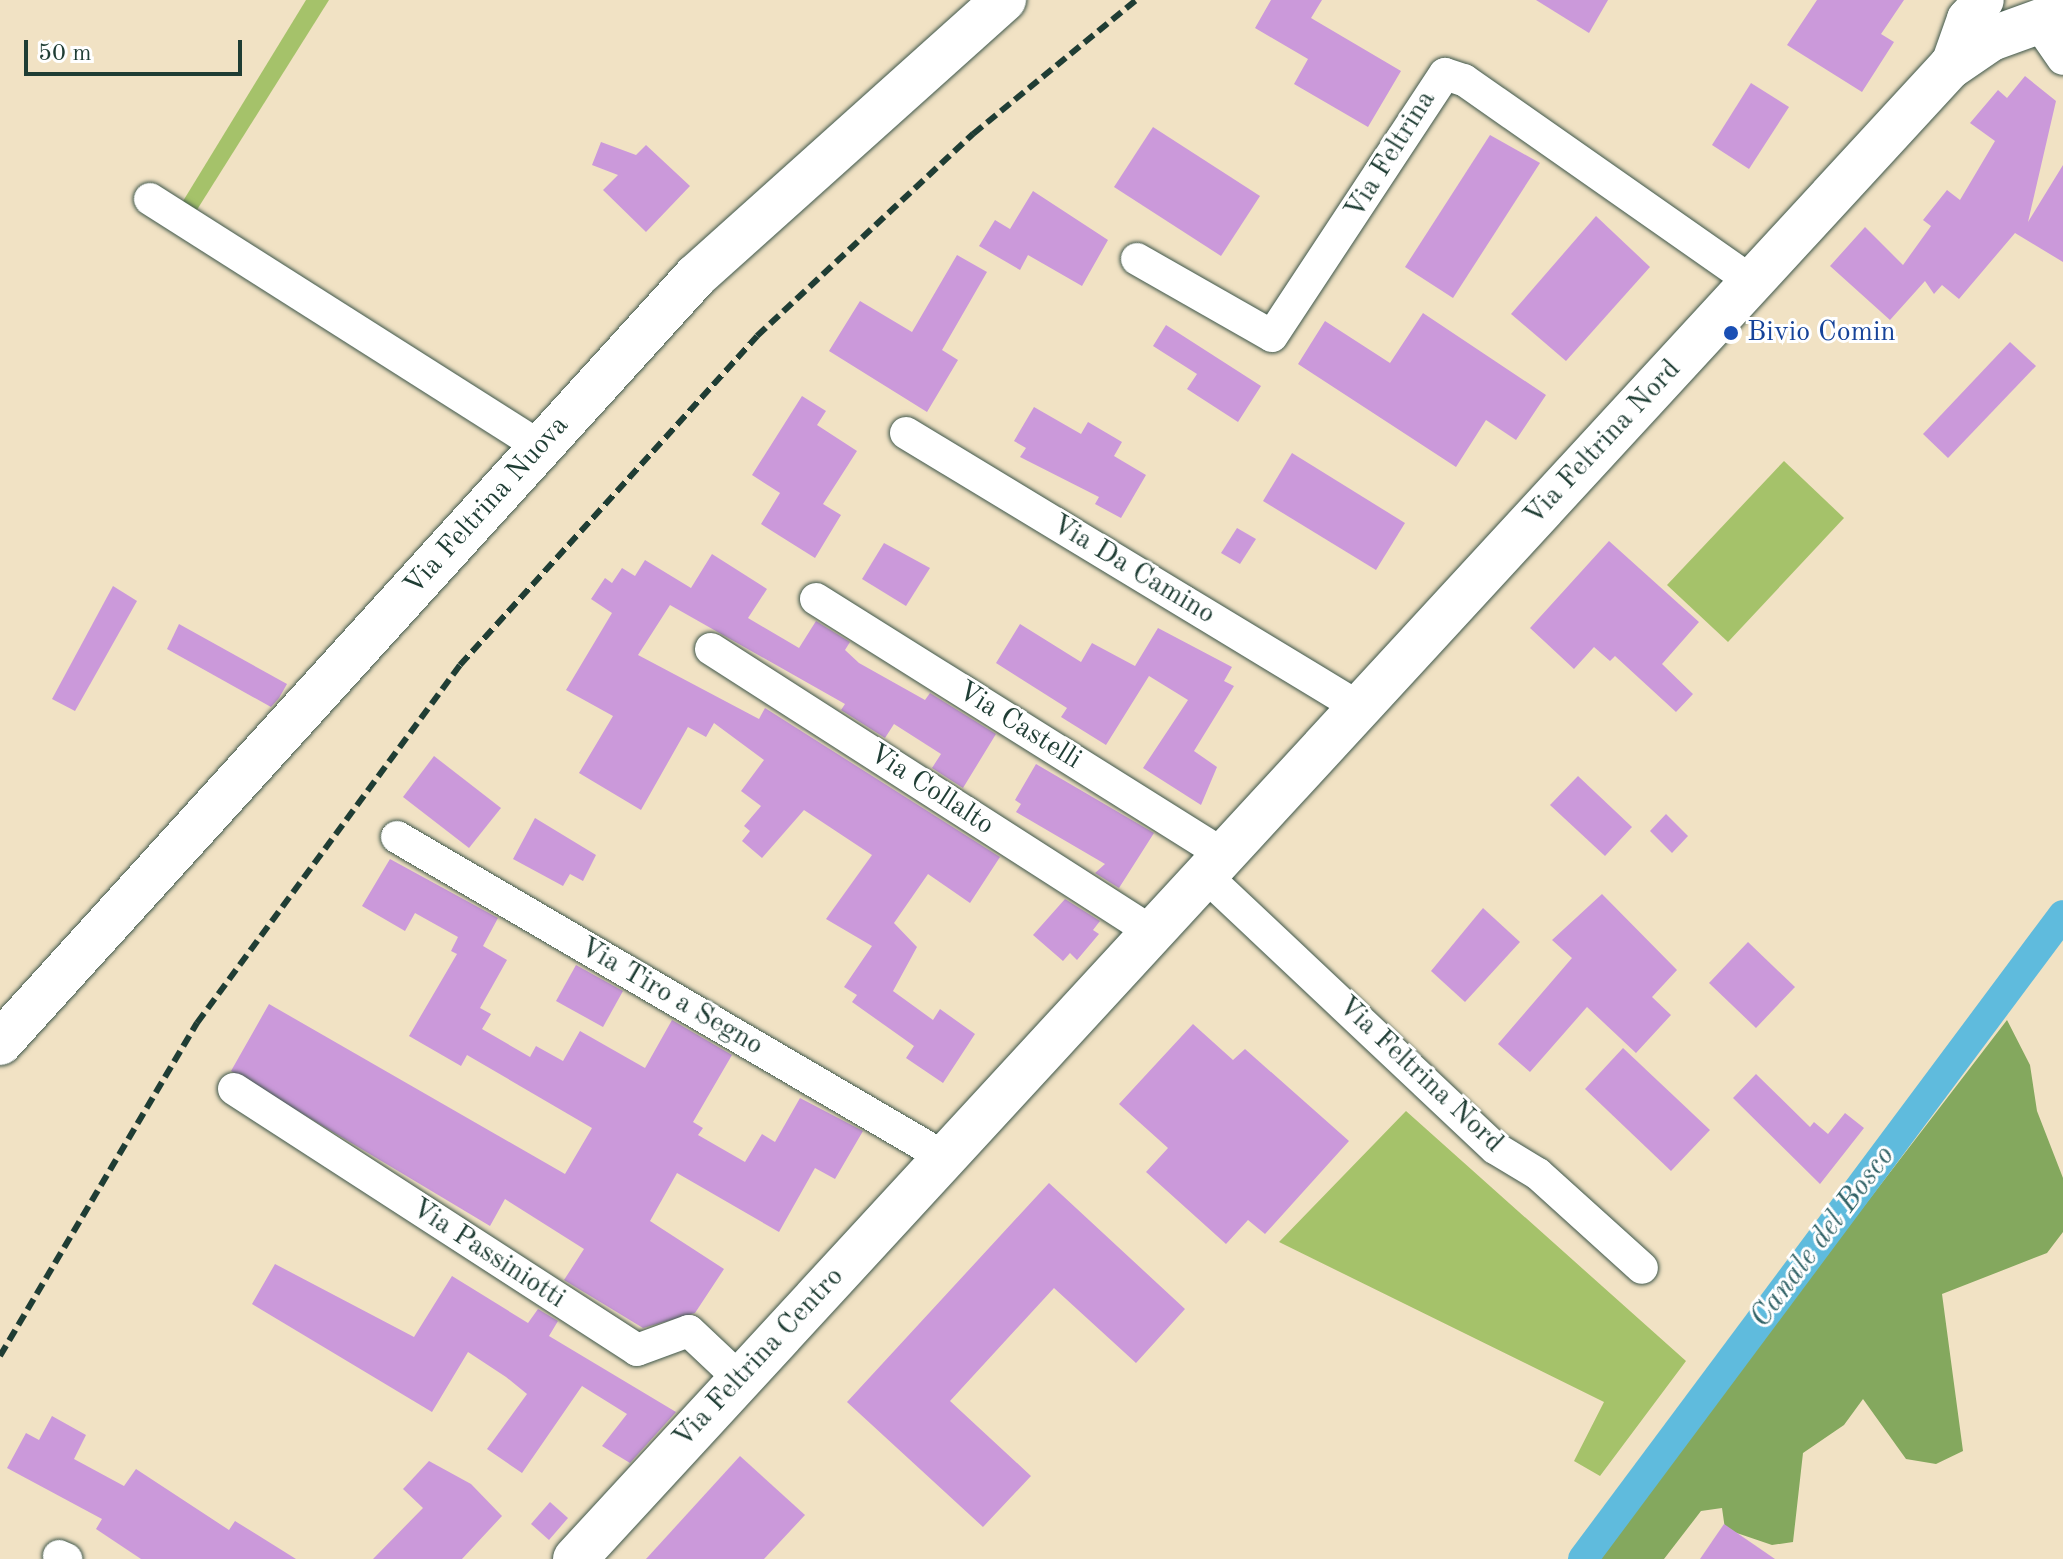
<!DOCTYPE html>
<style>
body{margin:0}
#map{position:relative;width:2063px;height:1559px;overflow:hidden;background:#f1e2c4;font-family:"Old Standard TT",serif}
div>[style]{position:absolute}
.green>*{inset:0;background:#a5c26a}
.forest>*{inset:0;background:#84a85e}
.canal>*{height:30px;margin:-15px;padding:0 15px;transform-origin:15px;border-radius:15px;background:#5fbbdd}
.building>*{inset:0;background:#cb99da}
.roads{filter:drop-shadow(0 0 2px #3e564a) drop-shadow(0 0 2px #3e564a)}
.minor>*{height:32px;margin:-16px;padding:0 16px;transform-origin:16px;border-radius:16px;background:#fff}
.tertiary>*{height:40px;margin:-20px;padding:0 20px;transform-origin:20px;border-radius:20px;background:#fff}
.secondary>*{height:44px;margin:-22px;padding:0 22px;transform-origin:22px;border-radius:22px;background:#fff}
.primary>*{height:44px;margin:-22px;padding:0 22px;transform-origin:22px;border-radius:22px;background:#fff}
.rail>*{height:6px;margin-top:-3px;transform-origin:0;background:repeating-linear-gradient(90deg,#1f3d34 0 12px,transparent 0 18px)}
.dots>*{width:22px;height:22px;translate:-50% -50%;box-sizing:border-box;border:4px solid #fff;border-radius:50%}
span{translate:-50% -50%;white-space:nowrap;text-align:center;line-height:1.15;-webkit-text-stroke:6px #fff;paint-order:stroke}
.street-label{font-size:28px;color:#1f3d34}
.transit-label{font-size:28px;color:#164399}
.left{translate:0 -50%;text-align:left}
.water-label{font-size:30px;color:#326367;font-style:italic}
.scale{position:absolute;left:24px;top:40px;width:218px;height:36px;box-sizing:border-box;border:4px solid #1f3d34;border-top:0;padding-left:10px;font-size:24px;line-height:28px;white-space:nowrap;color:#1f3d34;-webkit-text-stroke:6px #fff;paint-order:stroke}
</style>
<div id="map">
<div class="green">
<div style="clip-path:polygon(306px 0,329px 0,183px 232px,169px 224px)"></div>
<div style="clip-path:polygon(1784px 461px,1844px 518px,1728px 642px,1667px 585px)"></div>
<div style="clip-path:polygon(1406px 1111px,1686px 1361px,1600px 1476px,1574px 1461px,1604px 1402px,1279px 1242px)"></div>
</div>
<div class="forest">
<div style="clip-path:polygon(2007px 1020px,2030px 1065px,2037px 1111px,2063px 1178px,2063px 1232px,2047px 1253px,1942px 1294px,1963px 1451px,1936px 1464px,1906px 1459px,1863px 1399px,1844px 1425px,1803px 1453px,1793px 1542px,1772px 1545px,1725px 1529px,1722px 1508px,1701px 1511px,1664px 1559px,1593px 1559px)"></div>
</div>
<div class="canal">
<div style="left:1583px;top:1559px;width:803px;rotate:-53.3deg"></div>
</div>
<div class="building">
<div style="clip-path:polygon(1271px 0,1322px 0,1311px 18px,1401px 71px,1368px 127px,1294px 84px,1308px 59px,1255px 28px)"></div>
<div style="clip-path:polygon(1536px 0,1608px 0,1589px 33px)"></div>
<div style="clip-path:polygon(1817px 0,1904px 0,1881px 34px,1894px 42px,1862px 92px,1787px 45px)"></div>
<div style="clip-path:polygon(2025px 76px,2056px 101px,2028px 222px,2063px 165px,2063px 262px,2015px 233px,1959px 299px,1942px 285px,1934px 294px,1925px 281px,1890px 320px,1830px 266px,1865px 227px,1903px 265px,1931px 226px,1923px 220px,1947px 190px,1960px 200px,1995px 141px,1970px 123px,1998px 90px,2007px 98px)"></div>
<div style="clip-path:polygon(1751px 83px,1789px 107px,1749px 169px,1712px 145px)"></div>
<div style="clip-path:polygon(1153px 127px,1260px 196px,1221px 256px,1114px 187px)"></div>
<div style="clip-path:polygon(1490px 135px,1540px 163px,1453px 298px,1405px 267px)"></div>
<div style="clip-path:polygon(601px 142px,636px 155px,646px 145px,690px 186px,646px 232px,603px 190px,618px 175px,592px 165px)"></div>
<div style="clip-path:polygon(1033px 191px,1108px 240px,1082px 286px,1028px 255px,1020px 270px,979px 246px,995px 220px,1010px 229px)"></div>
<div style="clip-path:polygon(1596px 216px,1650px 267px,1566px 361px,1511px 314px)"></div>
<div style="clip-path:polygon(957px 255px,987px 272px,942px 350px,958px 360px,927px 412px,829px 351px,860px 301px,912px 332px)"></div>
<div style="clip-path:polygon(1423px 313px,1546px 395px,1516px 440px,1486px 420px,1456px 467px,1298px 364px,1325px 321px,1390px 363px)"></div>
<div style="clip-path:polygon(1166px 325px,1261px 386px,1238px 422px,1187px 389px,1197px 374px,1153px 346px)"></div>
<div style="clip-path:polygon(2010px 342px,2036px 366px,1948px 458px,1923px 434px)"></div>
<div style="clip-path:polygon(802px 396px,826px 411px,817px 425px,857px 451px,823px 504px,841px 515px,815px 558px,761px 524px,780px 493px,752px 475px)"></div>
<div style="clip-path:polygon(1034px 407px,1081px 434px,1088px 422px,1122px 442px,1114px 456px,1146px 475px,1121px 518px,1095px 504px,1099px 497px,1020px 457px,1026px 448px,1014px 441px)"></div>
<div style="clip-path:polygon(1292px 453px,1405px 523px,1376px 570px,1263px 501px)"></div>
<div style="clip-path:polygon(1237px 528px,1256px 539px,1240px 564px,1221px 553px)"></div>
<div style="clip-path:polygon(1609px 541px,1699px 622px,1662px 664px,1693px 694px,1676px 712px,1615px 656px,1610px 661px,1594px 647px,1574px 669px,1530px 628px)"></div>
<div style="clip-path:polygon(884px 543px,930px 568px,906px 606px,862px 579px)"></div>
<div style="clip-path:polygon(712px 554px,767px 589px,748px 618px,799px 648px,816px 621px,850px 642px,845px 650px,859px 663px,925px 700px,930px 693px,996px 734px,963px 788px,932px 768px,941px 754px,894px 724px,885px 738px,841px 710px,845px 704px,670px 605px,638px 655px,759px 719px,765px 708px,1000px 857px,970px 903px,928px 874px,894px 923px,917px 947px,893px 991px,933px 1020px,940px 1009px,975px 1034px,943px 1083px,906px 1058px,914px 1046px,852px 1002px,857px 995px,844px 987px,872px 946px,826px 919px,872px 855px,804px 810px,762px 858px,742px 841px,750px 831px,744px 826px,761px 806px,741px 791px,764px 760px,714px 723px,706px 737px,688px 727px,641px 810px,579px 773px,613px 716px,566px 690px,612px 613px,591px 599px,605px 578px,612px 583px,622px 568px,635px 576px,645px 560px,691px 588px)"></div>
<div style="clip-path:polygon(113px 586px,137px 601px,75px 711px,52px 699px)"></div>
<div style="clip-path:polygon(179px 624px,287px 684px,279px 698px,271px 707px,167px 649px)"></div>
<div style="clip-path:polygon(1020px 624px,1081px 662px,1092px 643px,1135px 666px,1158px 628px,1232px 667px,1224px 681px,1234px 686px,1194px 751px,1217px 767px,1201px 805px,1143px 768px,1188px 700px,1149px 676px,1106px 745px,1061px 717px,1067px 708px,996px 663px)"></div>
<div style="clip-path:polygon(434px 756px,501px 808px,469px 848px,403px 797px)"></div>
<div style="clip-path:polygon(1036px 764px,1154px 833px,1119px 888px,1095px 873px,1105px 864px,1016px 812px,1021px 804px,1015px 800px)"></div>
<div style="clip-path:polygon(1578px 776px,1632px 827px,1605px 856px,1550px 805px)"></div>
<div style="clip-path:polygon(1666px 814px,1688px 836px,1672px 853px,1650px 831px)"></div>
<div style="clip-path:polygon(535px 818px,596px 855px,583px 881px,570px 874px,563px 886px,513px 859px)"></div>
<div style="clip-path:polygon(390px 859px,498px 918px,483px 946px,507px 960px,480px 1008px,491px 1014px,482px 1029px,530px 1057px,536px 1046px,563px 1061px,580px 1031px,645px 1068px,672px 1020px,732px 1055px,693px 1122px,703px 1128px,698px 1135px,745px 1162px,762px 1134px,775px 1142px,800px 1098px,863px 1131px,835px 1179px,815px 1168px,779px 1232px,677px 1173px,650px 1221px,724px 1269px,695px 1313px,643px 1328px,564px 1280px,584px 1249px,505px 1199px,490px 1226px,231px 1071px,269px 1004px,565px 1174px,592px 1128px,467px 1055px,461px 1066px,409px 1036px,457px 954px,451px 951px,458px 937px,415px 913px,405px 931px,362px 906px)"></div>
<div style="clip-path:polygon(1602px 894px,1677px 970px,1652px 997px,1671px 1015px,1636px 1053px,1587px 1007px,1530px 1072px,1498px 1044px,1572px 958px,1552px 940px)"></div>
<div style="clip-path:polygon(1065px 899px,1100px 921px,1093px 930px,1099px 934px,1077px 960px,1070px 953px,1063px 961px,1033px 935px)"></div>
<div style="clip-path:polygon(1483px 908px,1520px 942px,1465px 1002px,1431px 971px)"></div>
<div style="clip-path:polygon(1748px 942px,1795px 987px,1756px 1028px,1709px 983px)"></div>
<div style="clip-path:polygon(576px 965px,623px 991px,603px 1027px,556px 1001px)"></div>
<div style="clip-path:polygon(1193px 1024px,1233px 1060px,1245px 1049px,1349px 1141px,1265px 1234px,1248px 1220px,1226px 1244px,1146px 1172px,1168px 1148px,1119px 1104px)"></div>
<div style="clip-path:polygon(1623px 1048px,1710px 1130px,1671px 1171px,1585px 1089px)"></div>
<div style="clip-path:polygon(1756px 1074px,1810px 1127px,1814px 1122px,1828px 1134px,1845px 1113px,1864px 1128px,1820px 1184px,1733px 1098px)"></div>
<div style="clip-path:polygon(1049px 1183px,1185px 1309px,1136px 1363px,1054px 1288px,950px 1401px,1031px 1476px,983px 1527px,847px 1402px)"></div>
<div style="clip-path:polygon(275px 1264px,414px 1337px,452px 1276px,528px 1323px,538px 1309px,558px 1321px,549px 1336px,676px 1412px,630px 1463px,602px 1446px,627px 1414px,582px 1386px,522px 1473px,487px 1449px,527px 1394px,506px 1377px,468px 1352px,432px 1412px,252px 1304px)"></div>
<div style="clip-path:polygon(52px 1416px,86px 1435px,74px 1459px,124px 1486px,136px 1469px,229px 1530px,235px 1521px,296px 1559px,141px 1559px,96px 1529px,102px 1519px,7px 1468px,26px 1433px,39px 1440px)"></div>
<div style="clip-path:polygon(740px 1456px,805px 1515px,764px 1559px,646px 1559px)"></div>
<div style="clip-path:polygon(429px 1461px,471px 1484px,502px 1516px,462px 1559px,373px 1559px,423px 1508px,403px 1489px)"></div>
<div style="clip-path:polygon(550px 1502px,568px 1518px,549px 1540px,531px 1524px)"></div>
<div style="clip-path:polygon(1724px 1524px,1775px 1559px,1700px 1559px)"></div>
</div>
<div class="roads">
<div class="minor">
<div style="left:2036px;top:20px;width:47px;rotate:55.3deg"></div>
<div style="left:150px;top:199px;width:463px;rotate:32.4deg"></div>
<div style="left:1137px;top:259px;width:155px;rotate:29.7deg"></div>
<div style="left:1272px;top:336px;width:314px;rotate:-56.6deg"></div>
<div style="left:1445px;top:74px;width:20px;rotate:18deg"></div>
<div style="left:1464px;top:80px;width:352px;rotate:35deg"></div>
<div style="left:906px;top:433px;width:531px;rotate:31.2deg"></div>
<div style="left:816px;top:599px;width:480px;rotate:32.1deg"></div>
<div style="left:711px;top:649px;width:524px;rotate:32.69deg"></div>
<div style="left:397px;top:837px;width:634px;rotate:30.33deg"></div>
<div style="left:1205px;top:875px;width:398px;rotate:43.3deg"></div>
<div style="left:1495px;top:1148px;width:50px;rotate:31.2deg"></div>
<div style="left:1538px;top:1174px;width:140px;rotate:42.1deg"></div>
<div style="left:234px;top:1089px;width:480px;rotate:32.9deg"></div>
<div style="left:637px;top:1350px;width:55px;rotate:-20.1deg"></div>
<div style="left:689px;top:1331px;width:70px;rotate:43.3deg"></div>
<div style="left:59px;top:1556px;width:8px;rotate:23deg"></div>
</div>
<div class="tertiary">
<div style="left:1950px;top:67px;width:51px;rotate:-70.5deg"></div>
<div style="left:1967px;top:19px;width:25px;rotate:-48deg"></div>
</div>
<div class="secondary">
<div style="left:575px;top:1559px;width:2029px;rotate:-47.34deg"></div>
<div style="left:1950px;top:67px;width:50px;rotate:-34.3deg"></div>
<div style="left:1991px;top:39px;width:77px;rotate:-19.9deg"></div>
</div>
<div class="primary">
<div style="left:0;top:1043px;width:1036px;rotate:-47.78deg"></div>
<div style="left:696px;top:276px;width:414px;rotate:-41.9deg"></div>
</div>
</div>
<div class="rail">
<div style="left:0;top:1356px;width:387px;rotate:-59.4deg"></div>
<div style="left:197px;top:1023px;width:444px;rotate:-53.7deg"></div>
<div style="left:460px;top:665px;width:443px;rotate:-47.9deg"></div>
<div style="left:757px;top:336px;width:296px;rotate:-43.1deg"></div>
<div style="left:973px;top:134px;width:211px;rotate:-39.4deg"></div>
</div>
<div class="dots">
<div style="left:1731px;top:333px;background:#1a4fb4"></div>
</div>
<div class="street-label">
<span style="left:1391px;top:155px;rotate:-58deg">Via Feltrina</span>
<span style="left:1603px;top:443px;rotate:-47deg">Via Feltrina Nord</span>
<span style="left:487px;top:506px;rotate:-48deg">Via Feltrina Nuova</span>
<span style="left:1133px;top:570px;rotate:31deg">Via Da Camino</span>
<span style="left:1019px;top:726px;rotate:32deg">Via Castelli</span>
<span style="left:931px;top:790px;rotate:33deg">Via Collalto</span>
<span style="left:671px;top:997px;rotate:30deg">Via Tiro a Segno</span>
<span style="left:1420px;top:1075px;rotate:43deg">Via Feltrina Nord</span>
<span style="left:488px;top:1254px;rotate:33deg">Via Passiniotti</span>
<span style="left:759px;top:1358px;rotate:-47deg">Via Feltrina Centro</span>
</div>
<div class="transit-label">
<span class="left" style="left:1747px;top:333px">Bivio Comin</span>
</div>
<div class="water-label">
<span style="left:1823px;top:1237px;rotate:-53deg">Canale del Bosco</span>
</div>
<div class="scale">50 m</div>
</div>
